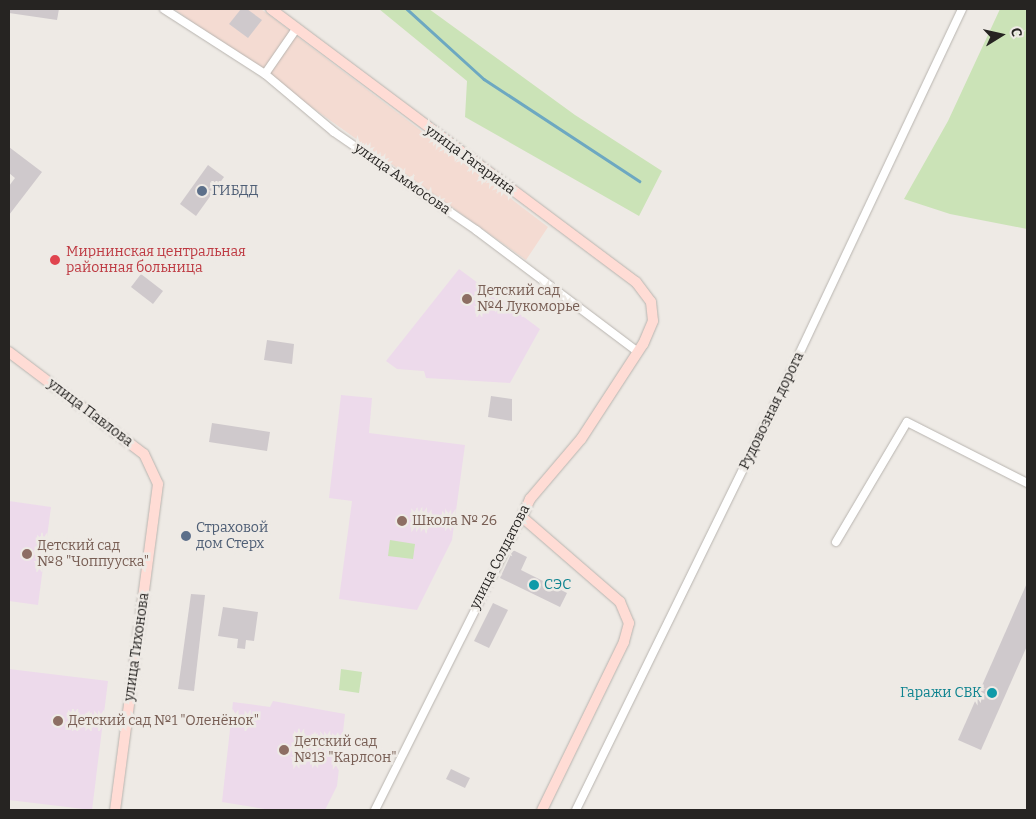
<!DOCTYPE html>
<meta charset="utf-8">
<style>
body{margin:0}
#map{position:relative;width:1036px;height:819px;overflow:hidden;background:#eeeae5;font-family:Bitter,serif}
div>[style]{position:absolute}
.commercial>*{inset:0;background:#f4dbd2}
.education>*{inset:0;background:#eddaeb}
.green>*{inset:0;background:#cbe3b7}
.stream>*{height:2.5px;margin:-1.25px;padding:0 1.25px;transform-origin:1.25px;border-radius:1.25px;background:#6da8c1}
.building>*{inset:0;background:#cfc9cc}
.roads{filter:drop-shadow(0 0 1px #b8b4af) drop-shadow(0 0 1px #b8b4af)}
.street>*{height:8px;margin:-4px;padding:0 4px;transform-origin:4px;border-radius:4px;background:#fff}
.secondary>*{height:10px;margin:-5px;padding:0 5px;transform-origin:5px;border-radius:5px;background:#ffdcd5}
.dots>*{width:14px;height:14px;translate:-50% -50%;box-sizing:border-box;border:2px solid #eeeae5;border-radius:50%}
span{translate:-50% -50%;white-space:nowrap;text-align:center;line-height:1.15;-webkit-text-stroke:5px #eeeae5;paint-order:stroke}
.street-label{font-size:14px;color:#262422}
.service-label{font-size:14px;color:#4e5e75}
.left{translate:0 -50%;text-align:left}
.health-label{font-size:14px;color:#be3a42}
.education-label{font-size:14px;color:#785e54}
.culture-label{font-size:14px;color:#0d838f}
.right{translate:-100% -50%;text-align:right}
.frame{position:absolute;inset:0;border:10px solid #262422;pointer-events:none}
.north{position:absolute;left:976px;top:10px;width:50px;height:50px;-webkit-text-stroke:4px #eeeae5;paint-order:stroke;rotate:80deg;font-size:14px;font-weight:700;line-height:20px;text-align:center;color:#262422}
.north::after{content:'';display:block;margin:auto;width:18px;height:22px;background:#262422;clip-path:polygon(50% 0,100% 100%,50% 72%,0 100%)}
</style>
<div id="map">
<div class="commercial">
<div style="clip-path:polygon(174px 9px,261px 9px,548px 227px,526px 260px)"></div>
</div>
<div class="education">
<div style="clip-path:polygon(459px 269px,540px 329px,510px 383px,426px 378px,424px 371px,397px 369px,386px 361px)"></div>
<div style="clip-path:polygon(341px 395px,372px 398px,369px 433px,465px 445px,452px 540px,417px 610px,339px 599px,352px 501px,329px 498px)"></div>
<div style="clip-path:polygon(9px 501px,51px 507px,38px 605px,9px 601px)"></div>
<div style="clip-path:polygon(9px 669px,108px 681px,92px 810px,9px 800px)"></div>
<div style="clip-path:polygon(273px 701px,345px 714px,337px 786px,325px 810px,271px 810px,222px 802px,233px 702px,270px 707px)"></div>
</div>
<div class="green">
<div style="clip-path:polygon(379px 9px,429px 9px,575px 115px,662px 171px,639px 216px,465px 117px,467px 81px)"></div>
<div style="clip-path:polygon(1000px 9px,1027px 9px,1027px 229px,950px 214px,904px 199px,948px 121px)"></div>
<div style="clip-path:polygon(390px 540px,415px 544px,413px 559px,388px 556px)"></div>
<div style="clip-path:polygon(341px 669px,362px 672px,359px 693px,339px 690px)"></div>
</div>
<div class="stream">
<div style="left:407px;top:9px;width:104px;rotate:42.3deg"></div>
<div style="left:484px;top:79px;width:186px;rotate:33.3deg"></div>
</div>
<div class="building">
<div style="clip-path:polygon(9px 9px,59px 9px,57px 20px,9px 13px)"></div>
<div style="clip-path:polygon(241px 9px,247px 9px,262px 20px,248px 38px,229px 24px)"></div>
<div style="clip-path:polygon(9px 147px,42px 172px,9px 215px,9px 186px,15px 178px,9px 173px)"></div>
<div style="clip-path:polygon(208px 165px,224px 177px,196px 216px,180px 204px)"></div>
<div style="clip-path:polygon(141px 274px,163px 291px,153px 304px,131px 287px)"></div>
<div style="clip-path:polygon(267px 340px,294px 344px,292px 364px,264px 360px)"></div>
<div style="clip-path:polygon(491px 396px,512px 399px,512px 421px,488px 417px)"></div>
<div style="clip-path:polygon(212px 423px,270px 432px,267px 451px,209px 442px)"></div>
<div style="clip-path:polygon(513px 550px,527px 557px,521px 570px,567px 593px,560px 607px,500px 578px)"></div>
<div style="clip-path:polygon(1027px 583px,1027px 646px,981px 750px,958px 740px)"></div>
<div style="clip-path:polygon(191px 594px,205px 595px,194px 691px,178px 689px)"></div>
<div style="clip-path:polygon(493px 603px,508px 610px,489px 648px,474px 641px)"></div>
<div style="clip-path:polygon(223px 607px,258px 612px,254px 641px,246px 640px,245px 649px,237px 648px,238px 639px,218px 636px)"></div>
<div style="clip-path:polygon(451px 769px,470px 778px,465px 788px,446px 779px)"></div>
</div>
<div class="roads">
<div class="street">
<div style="left:164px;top:9px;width:120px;rotate:32.8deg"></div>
<div style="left:265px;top:74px;width:90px;rotate:40deg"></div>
<div style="left:334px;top:132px;width:173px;rotate:34.6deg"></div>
<div style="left:476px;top:230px;width:203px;rotate:37deg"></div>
<div style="left:265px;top:74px;width:55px;rotate:-55.4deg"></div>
<div style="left:836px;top:542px;width:139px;rotate:-59.4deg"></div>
<div style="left:907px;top:422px;width:135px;rotate:26.9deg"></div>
<div style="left:375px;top:810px;width:328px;rotate:-63.4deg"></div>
<div style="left:576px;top:810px;width:470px;rotate:-63.9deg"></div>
<div style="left:783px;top:388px;width:419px;rotate:-64.7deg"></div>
</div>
<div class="secondary">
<div style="left:271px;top:9px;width:456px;rotate:36.8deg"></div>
<div style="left:636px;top:282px;width:25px;rotate:53deg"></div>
<div style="left:651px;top:302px;width:19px;rotate:84deg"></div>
<div style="left:653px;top:321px;width:25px;rotate:113deg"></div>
<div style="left:643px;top:344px;width:113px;rotate:123.1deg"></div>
<div style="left:581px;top:439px;width:79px;rotate:130.4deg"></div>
<div style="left:530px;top:499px;width:20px;rotate:114deg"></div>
<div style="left:522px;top:517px;width:130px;rotate:40.9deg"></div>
<div style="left:620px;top:602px;width:23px;rotate:67deg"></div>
<div style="left:629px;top:623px;width:20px;rotate:105deg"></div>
<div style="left:624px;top:642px;width:187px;rotate:116deg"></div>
<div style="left:9px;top:352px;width:169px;rotate:37.1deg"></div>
<div style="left:144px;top:454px;width:33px;rotate:65deg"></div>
<div style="left:158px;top:484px;width:329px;rotate:97.5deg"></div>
</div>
</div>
<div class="dots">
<div style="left:202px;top:191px;background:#5c6f8a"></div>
<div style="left:55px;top:260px;background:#e0444e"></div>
<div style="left:467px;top:299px;background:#8d6e63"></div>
<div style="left:402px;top:521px;background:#8d6e63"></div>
<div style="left:186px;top:536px;background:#5c6f8a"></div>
<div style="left:27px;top:554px;background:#8d6e63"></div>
<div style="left:534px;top:585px;background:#0f9aa8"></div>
<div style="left:992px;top:693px;background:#0f9aa8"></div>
<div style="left:58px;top:721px;background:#8d6e63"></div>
<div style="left:284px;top:750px;background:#8d6e63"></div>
</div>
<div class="street-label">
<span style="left:470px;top:160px;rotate:36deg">улица Гагарина</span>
<span style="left:402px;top:179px;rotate:35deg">улица Аммосова</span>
<span style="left:772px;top:411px;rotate:-64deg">Рудовозная дорога</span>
<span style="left:90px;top:413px;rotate:37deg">улица Павлова</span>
<span style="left:500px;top:557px;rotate:-63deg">улица Солдатова</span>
<span style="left:137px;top:647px;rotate:-82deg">улица Тихонова</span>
</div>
<div class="service-label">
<span class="left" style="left:212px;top:191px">ГИБДД</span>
<span class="left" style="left:196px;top:536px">Страховой<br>дом Стерх</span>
</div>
<div class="health-label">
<span class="left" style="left:66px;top:260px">Мирнинская центральная<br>районная больница</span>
</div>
<div class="education-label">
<span class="left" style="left:477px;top:299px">Детский сад<br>№4 Лукоморье</span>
<span class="left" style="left:412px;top:521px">Школа № 26</span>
<span class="left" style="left:37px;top:554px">Детский сад<br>№8 "Чоппууска"</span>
<span class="left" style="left:68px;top:721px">Детский сад №1 "Оленёнок"</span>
<span class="left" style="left:294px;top:750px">Детский сад<br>№13 "Карлсон"</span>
</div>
<div class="culture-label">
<span class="left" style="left:544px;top:585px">СЭС</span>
<span class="right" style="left:982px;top:693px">Гаражи СВК</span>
</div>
<div class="frame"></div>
<div class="north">С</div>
</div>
